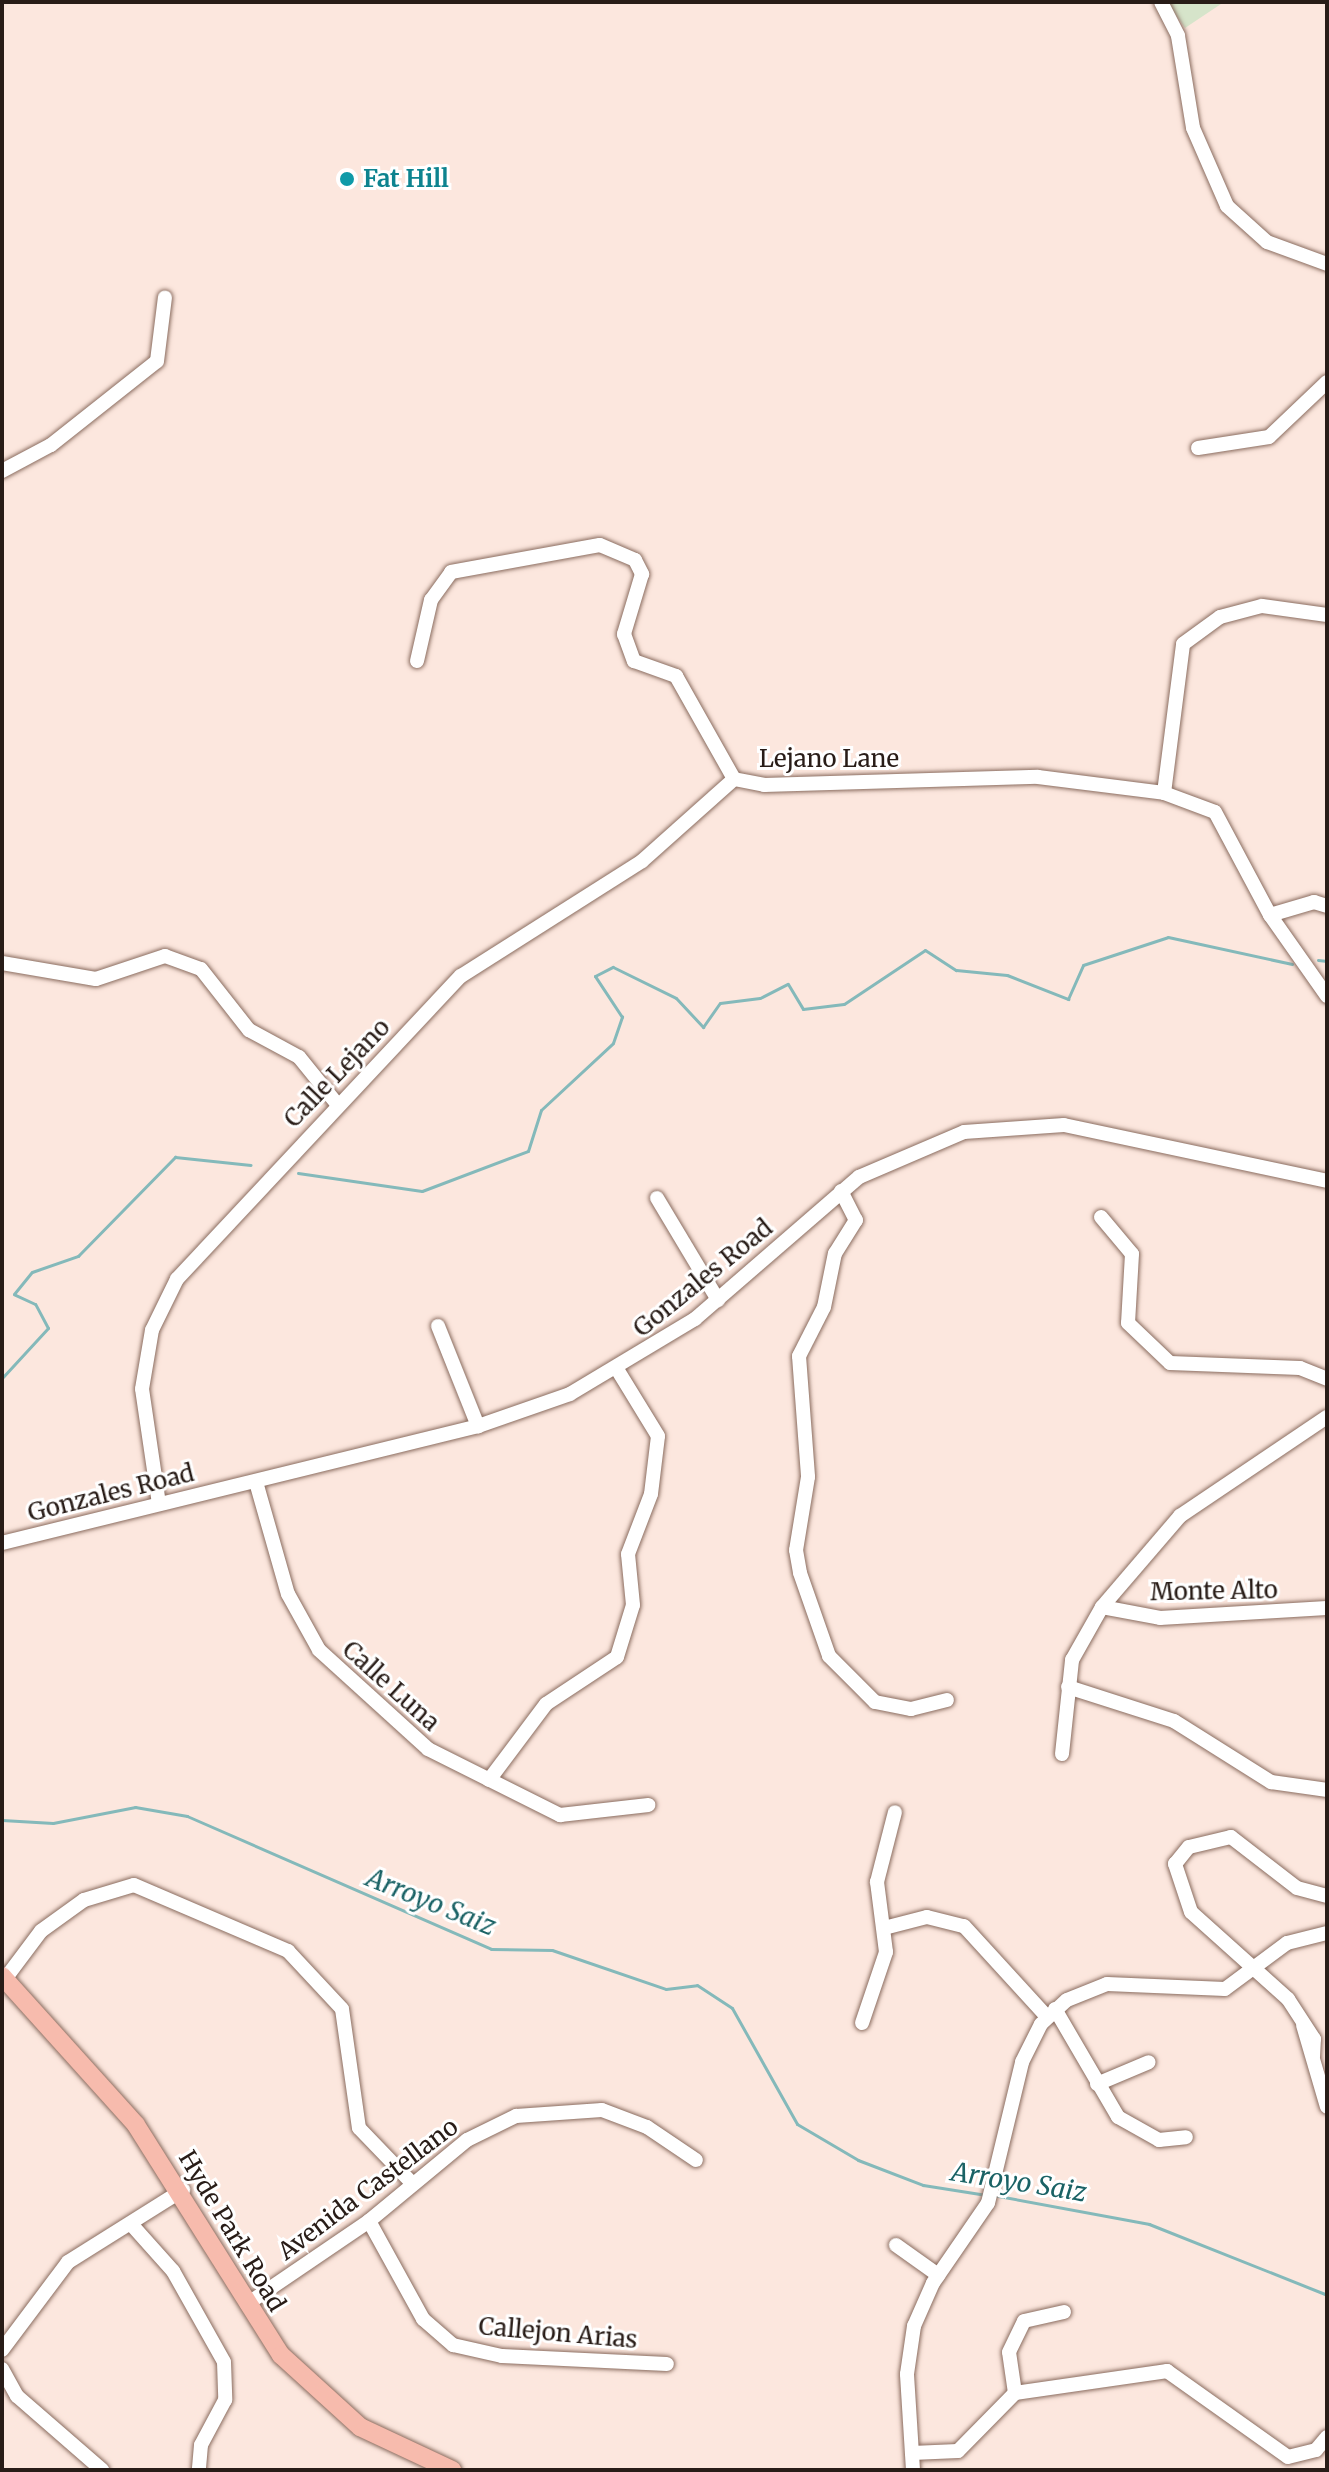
<!DOCTYPE html>
<style>
body{margin:0}
#map{position:relative;width:1329px;height:2472px;overflow:hidden;background:#fce7de;font-family:Merriweather,serif}
div>[style]{position:absolute}
.green>*{inset:0;background:#d6e4ca}
.stream>*{height:3px;margin:-1.5px;padding:0 1.5px;transform-origin:1.5px;border-radius:1.5px;background:#84b9ba}
.roads{filter:drop-shadow(0 0 2px #8a6c5f) drop-shadow(0 0 2px #8a6c5f)}
.minor>*{height:14px;margin:-7px;padding:0 7px;transform-origin:7px;border-radius:7px;background:#fff}
.major>*{height:18px;margin:-9px;padding:0 9px;transform-origin:9px;border-radius:9px;background:#f7bbad}
.dots>*{width:22px;height:22px;translate:-50% -50%;box-sizing:border-box;border:4px solid #fff;border-radius:50%}
span{translate:-50% -50%;white-space:nowrap;text-align:center;line-height:1.15;-webkit-text-stroke:6px #fff;paint-order:stroke}
.culture-label{font-size:24px;color:#0d838f;font-weight:700}
.left{translate:0 -50%;text-align:left}
.street-label{font-size:24px;color:#281c17}
.water-label{font-size:26px;color:#1a6265;font-style:italic}
.frame{position:absolute;inset:0;border:4px solid #281c17;pointer-events:none}
</style>
<div id="map">
<div class="green">
<div style="clip-path:polygon(1167px 2px,1224px 2px,1185px 28px)"></div>
</div>
<div class="stream">
<div style="left:1318px;top:960px;width:9px;rotate:6deg"></div>
<div style="left:298px;top:1173px;width:125px;rotate:8.3deg"></div>
<div style="left:422px;top:1191px;width:113px;rotate:-20.7deg"></div>
<div style="left:528px;top:1151px;width:43px;rotate:-72.4deg"></div>
<div style="left:541px;top:1110px;width:98px;rotate:-42.9deg"></div>
<div style="left:613px;top:1043px;width:28px;rotate:-71deg"></div>
<div style="left:622px;top:1017px;width:49px;rotate:-123.4deg"></div>
<div style="left:595px;top:976px;width:20px;rotate:-27deg"></div>
<div style="left:613px;top:967px;width:70px;rotate:26.2deg"></div>
<div style="left:676px;top:998px;width:40px;rotate:47deg"></div>
<div style="left:703px;top:1027px;width:29px;rotate:-55deg"></div>
<div style="left:720px;top:1003px;width:40px;rotate:-7.1deg"></div>
<div style="left:760px;top:998px;width:31px;rotate:-27deg"></div>
<div style="left:788px;top:984px;width:29px;rotate:59deg"></div>
<div style="left:803px;top:1009px;width:41px;rotate:-7deg"></div>
<div style="left:844px;top:1004px;width:97px;rotate:-33.7deg"></div>
<div style="left:925px;top:950px;width:37px;rotate:33deg"></div>
<div style="left:956px;top:970px;width:51px;rotate:5.6deg"></div>
<div style="left:1007px;top:975px;width:66px;rotate:21.5deg"></div>
<div style="left:1068px;top:999px;width:37px;rotate:-66deg"></div>
<div style="left:1083px;top:965px;width:89px;rotate:-18.2deg"></div>
<div style="left:1168px;top:937px;width:127px;rotate:12.3deg"></div>
<div style="left:2px;top:1378px;width:68px;rotate:-47.4deg"></div>
<div style="left:48px;top:1328px;width:27px;rotate:-118deg"></div>
<div style="left:35px;top:1304px;width:23px;rotate:-155deg"></div>
<div style="left:14px;top:1294px;width:28px;rotate:-51deg"></div>
<div style="left:32px;top:1272px;width:49px;rotate:-19.2deg"></div>
<div style="left:78px;top:1256px;width:139px;rotate:-45.6deg"></div>
<div style="left:175px;top:1157px;width:76px;rotate:6deg"></div>
<div style="left:2px;top:1820px;width:51px;rotate:3.4deg"></div>
<div style="left:53px;top:1823px;width:84px;rotate:-11deg"></div>
<div style="left:135px;top:1807px;width:53px;rotate:9.8deg"></div>
<div style="left:187px;top:1816px;width:332px;rotate:23.6deg"></div>
<div style="left:491px;top:1949px;width:61px;rotate:0.9deg"></div>
<div style="left:552px;top:1950px;width:120px;rotate:18.9deg"></div>
<div style="left:666px;top:1989px;width:31px;rotate:-7deg"></div>
<div style="left:697px;top:1985px;width:42px;rotate:33.3deg"></div>
<div style="left:732px;top:2008px;width:133px;rotate:60.7deg"></div>
<div style="left:797px;top:2124px;width:71px;rotate:30.5deg"></div>
<div style="left:858px;top:2160px;width:70px;rotate:21deg"></div>
<div style="left:923px;top:2185px;width:64px;rotate:9deg"></div>
<div style="left:993px;top:2195px;width:159px;rotate:10.5deg"></div>
<div style="left:1149px;top:2224px;width:192px;rotate:21.7deg"></div>
</div>
<div class="roads">
<div class="minor">
<div style="left:1161px;top:2px;width:38px;rotate:63deg"></div>
<div style="left:1178px;top:36px;width:93px;rotate:80.7deg"></div>
<div style="left:1193px;top:128px;width:85px;rotate:66.4deg"></div>
<div style="left:1227px;top:206px;width:54px;rotate:42deg"></div>
<div style="left:1267px;top:242px;width:64px;rotate:20.1deg"></div>
<div style="left:1198px;top:448px;width:72px;rotate:-8.8deg"></div>
<div style="left:1269px;top:437px;width:80px;rotate:-43.5deg"></div>
<div style="left:2px;top:471px;width:55px;rotate:-28deg"></div>
<div style="left:51px;top:445px;width:135px;rotate:-38.4deg"></div>
<div style="left:157px;top:361px;width:64px;rotate:-82.9deg"></div>
<div style="left:417px;top:661px;width:63px;rotate:-77.1deg"></div>
<div style="left:431px;top:600px;width:34px;rotate:-54deg"></div>
<div style="left:451px;top:572px;width:151px;rotate:-10.3deg"></div>
<div style="left:600px;top:545px;width:38px;rotate:23deg"></div>
<div style="left:635px;top:560px;width:16px;rotate:63deg"></div>
<div style="left:642px;top:574px;width:63px;rotate:106.7deg"></div>
<div style="left:624px;top:634px;width:29px;rotate:70deg"></div>
<div style="left:634px;top:661px;width:45px;rotate:19.7deg"></div>
<div style="left:676px;top:676px;width:118px;rotate:60.6deg"></div>
<div style="left:734px;top:779px;width:31px;rotate:11deg"></div>
<div style="left:764px;top:785px;width:274px;rotate:-1.7deg"></div>
<div style="left:1038px;top:777px;width:127px;rotate:7.2deg"></div>
<div style="left:1164px;top:793px;width:54px;rotate:20.4deg"></div>
<div style="left:1215px;top:812px;width:117px;rotate:61.9deg"></div>
<div style="left:1270px;top:915px;width:99px;rotate:54.9deg"></div>
<div style="left:1164px;top:793px;width:150px;rotate:-82.7deg"></div>
<div style="left:1183px;top:644px;width:46px;rotate:-36.1deg"></div>
<div style="left:1220px;top:617px;width:43px;rotate:-14.7deg"></div>
<div style="left:1262px;top:606px;width:66px;rotate:7.9deg"></div>
<div style="left:1270px;top:915px;width:46px;rotate:-16.5deg"></div>
<div style="left:1314px;top:902px;width:14px;rotate:17deg"></div>
<div style="left:2px;top:963px;width:95px;rotate:9.7deg"></div>
<div style="left:96px;top:979px;width:73px;rotate:-18.4deg"></div>
<div style="left:165px;top:956px;width:38px;rotate:20deg"></div>
<div style="left:201px;top:969px;width:78px;rotate:51.8deg"></div>
<div style="left:249px;top:1030px;width:57px;rotate:28.4deg"></div>
<div style="left:299px;top:1057px;width:60px;rotate:51deg"></div>
<div style="left:841px;top:1191px;width:33px;rotate:63deg"></div>
<div style="left:856px;top:1220px;width:39px;rotate:122deg"></div>
<div style="left:835px;top:1253px;width:55px;rotate:101.5deg"></div>
<div style="left:824px;top:1307px;width:55px;rotate:117deg"></div>
<div style="left:799px;top:1356px;width:121px;rotate:85.7deg"></div>
<div style="left:808px;top:1477px;width:74px;rotate:99.3deg"></div>
<div style="left:796px;top:1550px;width:23px;rotate:80deg"></div>
<div style="left:800px;top:1573px;width:88px;rotate:70.7deg"></div>
<div style="left:829px;top:1656px;width:65px;rotate:45deg"></div>
<div style="left:875px;top:1702px;width:37px;rotate:11deg"></div>
<div style="left:911px;top:1709px;width:37px;rotate:-14deg"></div>
<div style="left:657px;top:1198px;width:119px;rotate:59.1deg"></div>
<div style="left:1101px;top:1217px;width:48px;rotate:50deg"></div>
<div style="left:1132px;top:1254px;width:69px;rotate:93.3deg"></div>
<div style="left:1128px;top:1323px;width:58px;rotate:43.6deg"></div>
<div style="left:1170px;top:1363px;width:130px;rotate:2.2deg"></div>
<div style="left:1300px;top:1368px;width:29px;rotate:22deg"></div>
<div style="left:438px;top:1326px;width:108px;rotate:68.2deg"></div>
<div style="left:256px;top:1482px;width:116px;rotate:74.1deg"></div>
<div style="left:288px;top:1594px;width:64px;rotate:61deg"></div>
<div style="left:319px;top:1650px;width:147px;rotate:42.2deg"></div>
<div style="left:428px;top:1749px;width:148px;rotate:26.6deg"></div>
<div style="left:560px;top:1815px;width:89px;rotate:-6.5deg"></div>
<div style="left:159px;top:1504px;width:116px;rotate:-98.4deg"></div>
<div style="left:142px;top:1389px;width:60px;rotate:-80.4deg"></div>
<div style="left:152px;top:1330px;width:57px;rotate:-63.9deg"></div>
<div style="left:177px;top:1279px;width:415px;rotate:-46.9deg"></div>
<div style="left:461px;top:976px;width:214px;rotate:-32.4deg"></div>
<div style="left:642px;top:861px;width:123px;rotate:-41.7deg"></div>
<div style="left:2px;top:1543px;width:490px;rotate:-13.8deg"></div>
<div style="left:478px;top:1426px;width:97px;rotate:-19.2deg"></div>
<div style="left:570px;top:1394px;width:146px;rotate:-31deg"></div>
<div style="left:695px;top:1319px;width:217px;rotate:-40.9deg"></div>
<div style="left:859px;top:1177px;width:114px;rotate:-23.2deg"></div>
<div style="left:964px;top:1132px;width:100px;rotate:-4deg"></div>
<div style="left:1064px;top:1125px;width:269px;rotate:12deg"></div>
<div style="left:1102px;top:1607px;width:59px;rotate:10.7deg"></div>
<div style="left:1160px;top:1618px;width:167px;rotate:-3.4deg"></div>
<div style="left:1068px;top:1687px;width:111px;rotate:17.8deg"></div>
<div style="left:1174px;top:1721px;width:115px;rotate:32.2deg"></div>
<div style="left:1271px;top:1782px;width:57px;rotate:8.1deg"></div>
<div style="left:1062px;top:1754px;width:95px;rotate:-83.9deg"></div>
<div style="left:1072px;top:1660px;width:61px;rotate:-60.5deg"></div>
<div style="left:1102px;top:1607px;width:120px;rotate:-49.4deg"></div>
<div style="left:1180px;top:1516px;width:177px;rotate:-34deg"></div>
<div style="left:489px;top:1780px;width:95px;rotate:-53.1deg"></div>
<div style="left:546px;top:1704px;width:85px;rotate:-33.5deg"></div>
<div style="left:617px;top:1657px;width:54px;rotate:-72.9deg"></div>
<div style="left:633px;top:1605px;width:51px;rotate:-95.6deg"></div>
<div style="left:628px;top:1554px;width:64px;rotate:-69deg"></div>
<div style="left:651px;top:1494px;width:58px;rotate:-83.1deg"></div>
<div style="left:658px;top:1436px;width:79px;rotate:-121.5deg"></div>
<div style="left:888px;top:1927px;width:40px;rotate:-14.4deg"></div>
<div style="left:927px;top:1917px;width:38px;rotate:14deg"></div>
<div style="left:964px;top:1926px;width:123px;rotate:47.6deg"></div>
<div style="left:5px;top:1979px;width:60px;rotate:-53.1deg"></div>
<div style="left:41px;top:1931px;width:53px;rotate:-35.8deg"></div>
<div style="left:84px;top:1900px;width:52px;rotate:-16.7deg"></div>
<div style="left:134px;top:1885px;width:168px;rotate:23.2deg"></div>
<div style="left:288px;top:1951px;width:79px;rotate:47deg"></div>
<div style="left:342px;top:2009px;width:120px;rotate:81.9deg"></div>
<div style="left:359px;top:2128px;width:76px;rotate:46.1deg"></div>
<div style="left:1055px;top:2009px;width:125px;rotate:59.7deg"></div>
<div style="left:1118px;top:2117px;width:47px;rotate:29.3deg"></div>
<div style="left:1159px;top:2140px;width:27px;rotate:-6deg"></div>
<div style="left:862px;top:2023px;width:75px;rotate:-71.3deg"></div>
<div style="left:886px;top:1952px;width:71px;rotate:-97.3deg"></div>
<div style="left:877px;top:1882px;width:72px;rotate:-75.6deg"></div>
<div style="left:1303px;top:2025px;width:85px;rotate:73.7deg"></div>
<div style="left:1313px;top:2057px;width:18px;rotate:-87deg"></div>
<div style="left:1314px;top:2039px;width:48px;rotate:-123deg"></div>
<div style="left:1288px;top:1999px;width:130px;rotate:-138.1deg"></div>
<div style="left:1191px;top:1912px;width:51px;rotate:-108.4deg"></div>
<div style="left:1175px;top:1864px;width:22px;rotate:-51deg"></div>
<div style="left:1189px;top:1847px;width:43px;rotate:-13.4deg"></div>
<div style="left:1231px;top:1837px;width:83px;rotate:37.7deg"></div>
<div style="left:1297px;top:1888px;width:31px;rotate:15deg"></div>
<div style="left:1097px;top:2084px;width:56px;rotate:-22.9deg"></div>
<div style="left:369px;top:2221px;width:112px;rotate:61.1deg"></div>
<div style="left:423px;top:2319px;width:40px;rotate:41deg"></div>
<div style="left:453px;top:2345px;width:50px;rotate:12.7deg"></div>
<div style="left:502px;top:2356px;width:165px;rotate:2.8deg"></div>
<div style="left:131px;top:2224px;width:63px;rotate:48.2deg"></div>
<div style="left:173px;top:2271px;width:104px;rotate:60.7deg"></div>
<div style="left:224px;top:2362px;width:38px;rotate:88deg"></div>
<div style="left:225px;top:2400px;width:51px;rotate:118.1deg"></div>
<div style="left:201px;top:2445px;width:25px;rotate:95deg"></div>
<div style="left:896px;top:2245px;width:52px;rotate:35.5deg"></div>
<div style="left:247px;top:2304px;width:148px;rotate:-34.2deg"></div>
<div style="left:369px;top:2221px;width:127px;rotate:-39.6deg"></div>
<div style="left:467px;top:2140px;width:55px;rotate:-26.1deg"></div>
<div style="left:516px;top:2116px;width:86px;rotate:-4deg"></div>
<div style="left:602px;top:2110px;width:48px;rotate:20.7deg"></div>
<div style="left:647px;top:2127px;width:59px;rotate:34deg"></div>
<div style="left:2px;top:2350px;width:110px;rotate:-53.1deg"></div>
<div style="left:68px;top:2262px;width:136px;rotate:-32.1deg"></div>
<div style="left:2px;top:2369px;width:31px;rotate:61deg"></div>
<div style="left:17px;top:2396px;width:113px;rotate:41deg"></div>
<div style="left:1015px;top:2393px;width:41px;rotate:-98.3deg"></div>
<div style="left:1009px;top:2352px;width:34px;rotate:-64deg"></div>
<div style="left:1024px;top:2321px;width:41px;rotate:-12.7deg"></div>
<div style="left:912px;top:2453px;width:46px;rotate:-2.5deg"></div>
<div style="left:958px;top:2451px;width:81px;rotate:-45.5deg"></div>
<div style="left:1015px;top:2393px;width:154px;rotate:-8.2deg"></div>
<div style="left:1167px;top:2371px;width:148px;rotate:35.4deg"></div>
<div style="left:1288px;top:2457px;width:29px;rotate:-14deg"></div>
<div style="left:1316px;top:2450px;width:17px;rotate:-50deg"></div>
<div style="left:913px;top:2470px;width:96px;rotate:-93.6deg"></div>
<div style="left:907px;top:2374px;width:49px;rotate:-81.7deg"></div>
<div style="left:914px;top:2326px;width:47px;rotate:-66.2deg"></div>
<div style="left:933px;top:2283px;width:97px;rotate:-55.5deg"></div>
<div style="left:988px;top:2203px;width:145px;rotate:-76.4deg"></div>
<div style="left:1022px;top:2062px;width:42px;rotate:-63.4deg"></div>
<div style="left:1041px;top:2024px;width:35px;rotate:-43deg"></div>
<div style="left:1067px;top:2000px;width:43px;rotate:-21.8deg"></div>
<div style="left:1107px;top:1984px;width:118px;rotate:2.4deg"></div>
<div style="left:1225px;top:1989px;width:77px;rotate:-36.6deg"></div>
<div style="left:1287px;top:1943px;width:41px;rotate:-14deg"></div>
</div>
<div class="major">
<div style="left:2px;top:1976px;width:200px;rotate:48deg"></div>
<div style="left:136px;top:2125px;width:272px;rotate:57.8deg"></div>
<div style="left:281px;top:2355px;width:107px;rotate:42.3deg"></div>
<div style="left:360px;top:2427px;width:102px;rotate:25.1deg"></div>
</div>
</div>
<div class="dots">
<div style="left:347px;top:179px;background:#0f9aa8"></div>
</div>
<div class="culture-label">
<span class="left" style="left:363px;top:179px">Fat Hill</span>
</div>
<div class="street-label">
<span style="left:829px;top:759px">Lejano Lane</span>
<span style="left:337px;top:1073px;rotate:-46deg">Calle Lejano</span>
<span style="left:703px;top:1278px;rotate:-39deg">Gonzales Road</span>
<span style="left:111px;top:1493px;rotate:-14deg">Gonzales Road</span>
<span style="left:1214px;top:1591px;rotate:-1deg">Monte Alto</span>
<span style="left:391px;top:1686px;rotate:42deg">Calle Luna</span>
<span style="left:368px;top:2189px;rotate:-37deg">Avenida Castellano</span>
<span style="left:232px;top:2231px;rotate:59deg">Hyde Park Road</span>
<span style="left:558px;top:2333px;rotate:5deg">Callejon Arias</span>
</div>
<div class="water-label">
<span style="left:431px;top:1902px;rotate:22deg">Arroyo Saiz</span>
<span style="left:1019px;top:2182px;rotate:9deg">Arroyo Saiz</span>
</div>
<div class="frame"></div>
</div>
